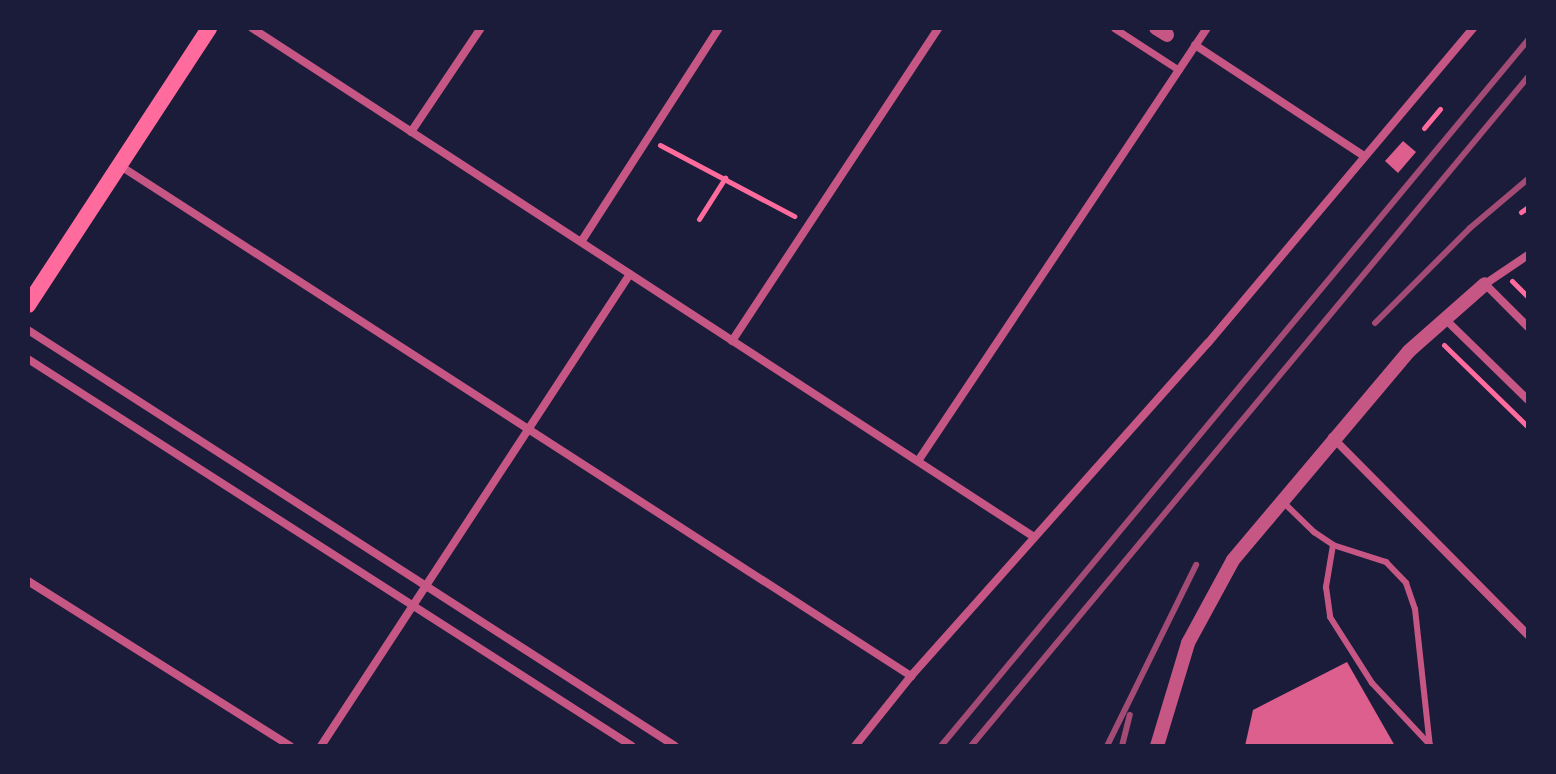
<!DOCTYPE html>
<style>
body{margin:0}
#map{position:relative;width:1556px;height:774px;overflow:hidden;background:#1b1b3a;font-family:Georgia,serif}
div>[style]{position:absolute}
.building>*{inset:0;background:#dd5f8e}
.path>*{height:5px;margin:-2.5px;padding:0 2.5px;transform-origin:2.5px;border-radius:2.5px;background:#ff6b9d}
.service>*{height:6px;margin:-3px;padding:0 3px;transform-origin:3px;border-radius:3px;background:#c65784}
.pedestrian>*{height:7px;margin:-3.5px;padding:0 3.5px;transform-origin:3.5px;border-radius:3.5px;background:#c65784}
.minor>*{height:8px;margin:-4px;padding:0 4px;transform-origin:4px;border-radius:4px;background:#c65784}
.tertiary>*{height:14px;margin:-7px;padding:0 7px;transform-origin:7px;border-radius:7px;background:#c65784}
.secondary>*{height:16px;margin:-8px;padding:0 8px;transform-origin:8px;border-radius:8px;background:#ff6b9d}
.rail>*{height:6px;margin:-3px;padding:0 3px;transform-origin:3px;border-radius:3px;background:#a44b75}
span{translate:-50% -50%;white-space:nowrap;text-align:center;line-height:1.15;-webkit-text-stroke:6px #1b1b3a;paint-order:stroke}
.frame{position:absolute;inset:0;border:30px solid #1b1b3a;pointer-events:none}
</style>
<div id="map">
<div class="building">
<div style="clip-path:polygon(1403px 141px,1416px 152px,1398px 173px,1385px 161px)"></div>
<div style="clip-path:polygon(1347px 662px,1395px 746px,1245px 746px,1253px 710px)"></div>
</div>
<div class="path">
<div style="left:1424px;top:128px;width:25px;rotate:-50deg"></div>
<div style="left:660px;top:145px;width:152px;rotate:27.9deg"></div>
<div style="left:1521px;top:212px;width:9px;rotate:-36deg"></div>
<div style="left:699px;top:219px;width:49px;rotate:-57.6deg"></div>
<div style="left:1512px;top:281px;width:23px;rotate:45deg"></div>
<div style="left:1444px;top:345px;width:117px;rotate:44.3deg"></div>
</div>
<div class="service">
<div style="left:1282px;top:501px;width:45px;rotate:44.1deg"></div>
<div style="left:1314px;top:532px;width:23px;rotate:34deg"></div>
<div style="left:1333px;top:545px;width:56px;rotate:17.8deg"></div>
<div style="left:1386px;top:562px;width:29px;rotate:46deg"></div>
<div style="left:1406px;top:583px;width:28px;rotate:71deg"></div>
<div style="left:1415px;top:609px;width:138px;rotate:83.8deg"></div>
<div style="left:1333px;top:545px;width:43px;rotate:99.5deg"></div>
<div style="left:1326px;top:587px;width:30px;rotate:82deg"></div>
<div style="left:1330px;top:617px;width:78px;rotate:57.5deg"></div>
<div style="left:1372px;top:683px;width:85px;rotate:46.9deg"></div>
</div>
<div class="pedestrian">
<div style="left:1114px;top:28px;width:77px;rotate:32.9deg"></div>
</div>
<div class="minor">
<div style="left:252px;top:28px;width:933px;rotate:33.06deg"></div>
<div style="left:1195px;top:45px;width:202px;rotate:33.3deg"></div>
<div style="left:411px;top:132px;width:125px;rotate:-56.1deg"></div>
<div style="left:119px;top:165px;width:943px;rotate:32.83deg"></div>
<div style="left:581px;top:242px;width:255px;rotate:-57.2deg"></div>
<div style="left:1528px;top:255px;width:52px;rotate:146deg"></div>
<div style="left:1485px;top:284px;width:61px;rotate:45deg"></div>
<div style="left:1444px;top:318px;width:117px;rotate:44.3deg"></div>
<div style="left:28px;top:330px;width:769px;rotate:32.74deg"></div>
<div style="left:732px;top:341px;width:375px;rotate:-56.6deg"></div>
<div style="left:28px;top:359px;width:717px;rotate:32.65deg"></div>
<div style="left:1332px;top:437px;width:279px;rotate:45.3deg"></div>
<div style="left:918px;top:461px;width:521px;rotate:-56.28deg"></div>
<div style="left:28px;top:581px;width:310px;rotate:32.2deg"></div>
<div style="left:321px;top:746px;width:564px;rotate:-56.79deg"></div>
<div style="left:855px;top:746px;width:90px;rotate:-51.3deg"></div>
<div style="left:911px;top:676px;width:446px;rotate:-48.3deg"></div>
<div style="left:1208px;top:343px;width:412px;rotate:-49.9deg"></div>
</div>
<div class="tertiary">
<div style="left:1156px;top:28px;width:13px;rotate:32deg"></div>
<div style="left:1157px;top:746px;width:108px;rotate:-73.2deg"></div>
<div style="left:1188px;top:643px;width:94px;rotate:-61.5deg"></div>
<div style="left:1233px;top:560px;width:273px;rotate:-49.9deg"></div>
<div style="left:1409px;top:351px;width:101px;rotate:-41.4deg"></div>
</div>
<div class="secondary">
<div style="left:28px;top:305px;width:331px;rotate:-56.8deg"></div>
</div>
<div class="rail">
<div style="left:1375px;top:323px;width:134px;rotate:-45deg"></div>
<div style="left:1470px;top:228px;width:76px;rotate:-40.2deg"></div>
<div style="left:941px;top:746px;width:918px;rotate:-50.26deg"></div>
<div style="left:971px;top:746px;width:871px;rotate:-50.22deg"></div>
<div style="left:1107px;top:746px;width:202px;rotate:-63.8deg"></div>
<div style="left:1122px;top:746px;width:32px;rotate:-76deg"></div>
</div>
<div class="frame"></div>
</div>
